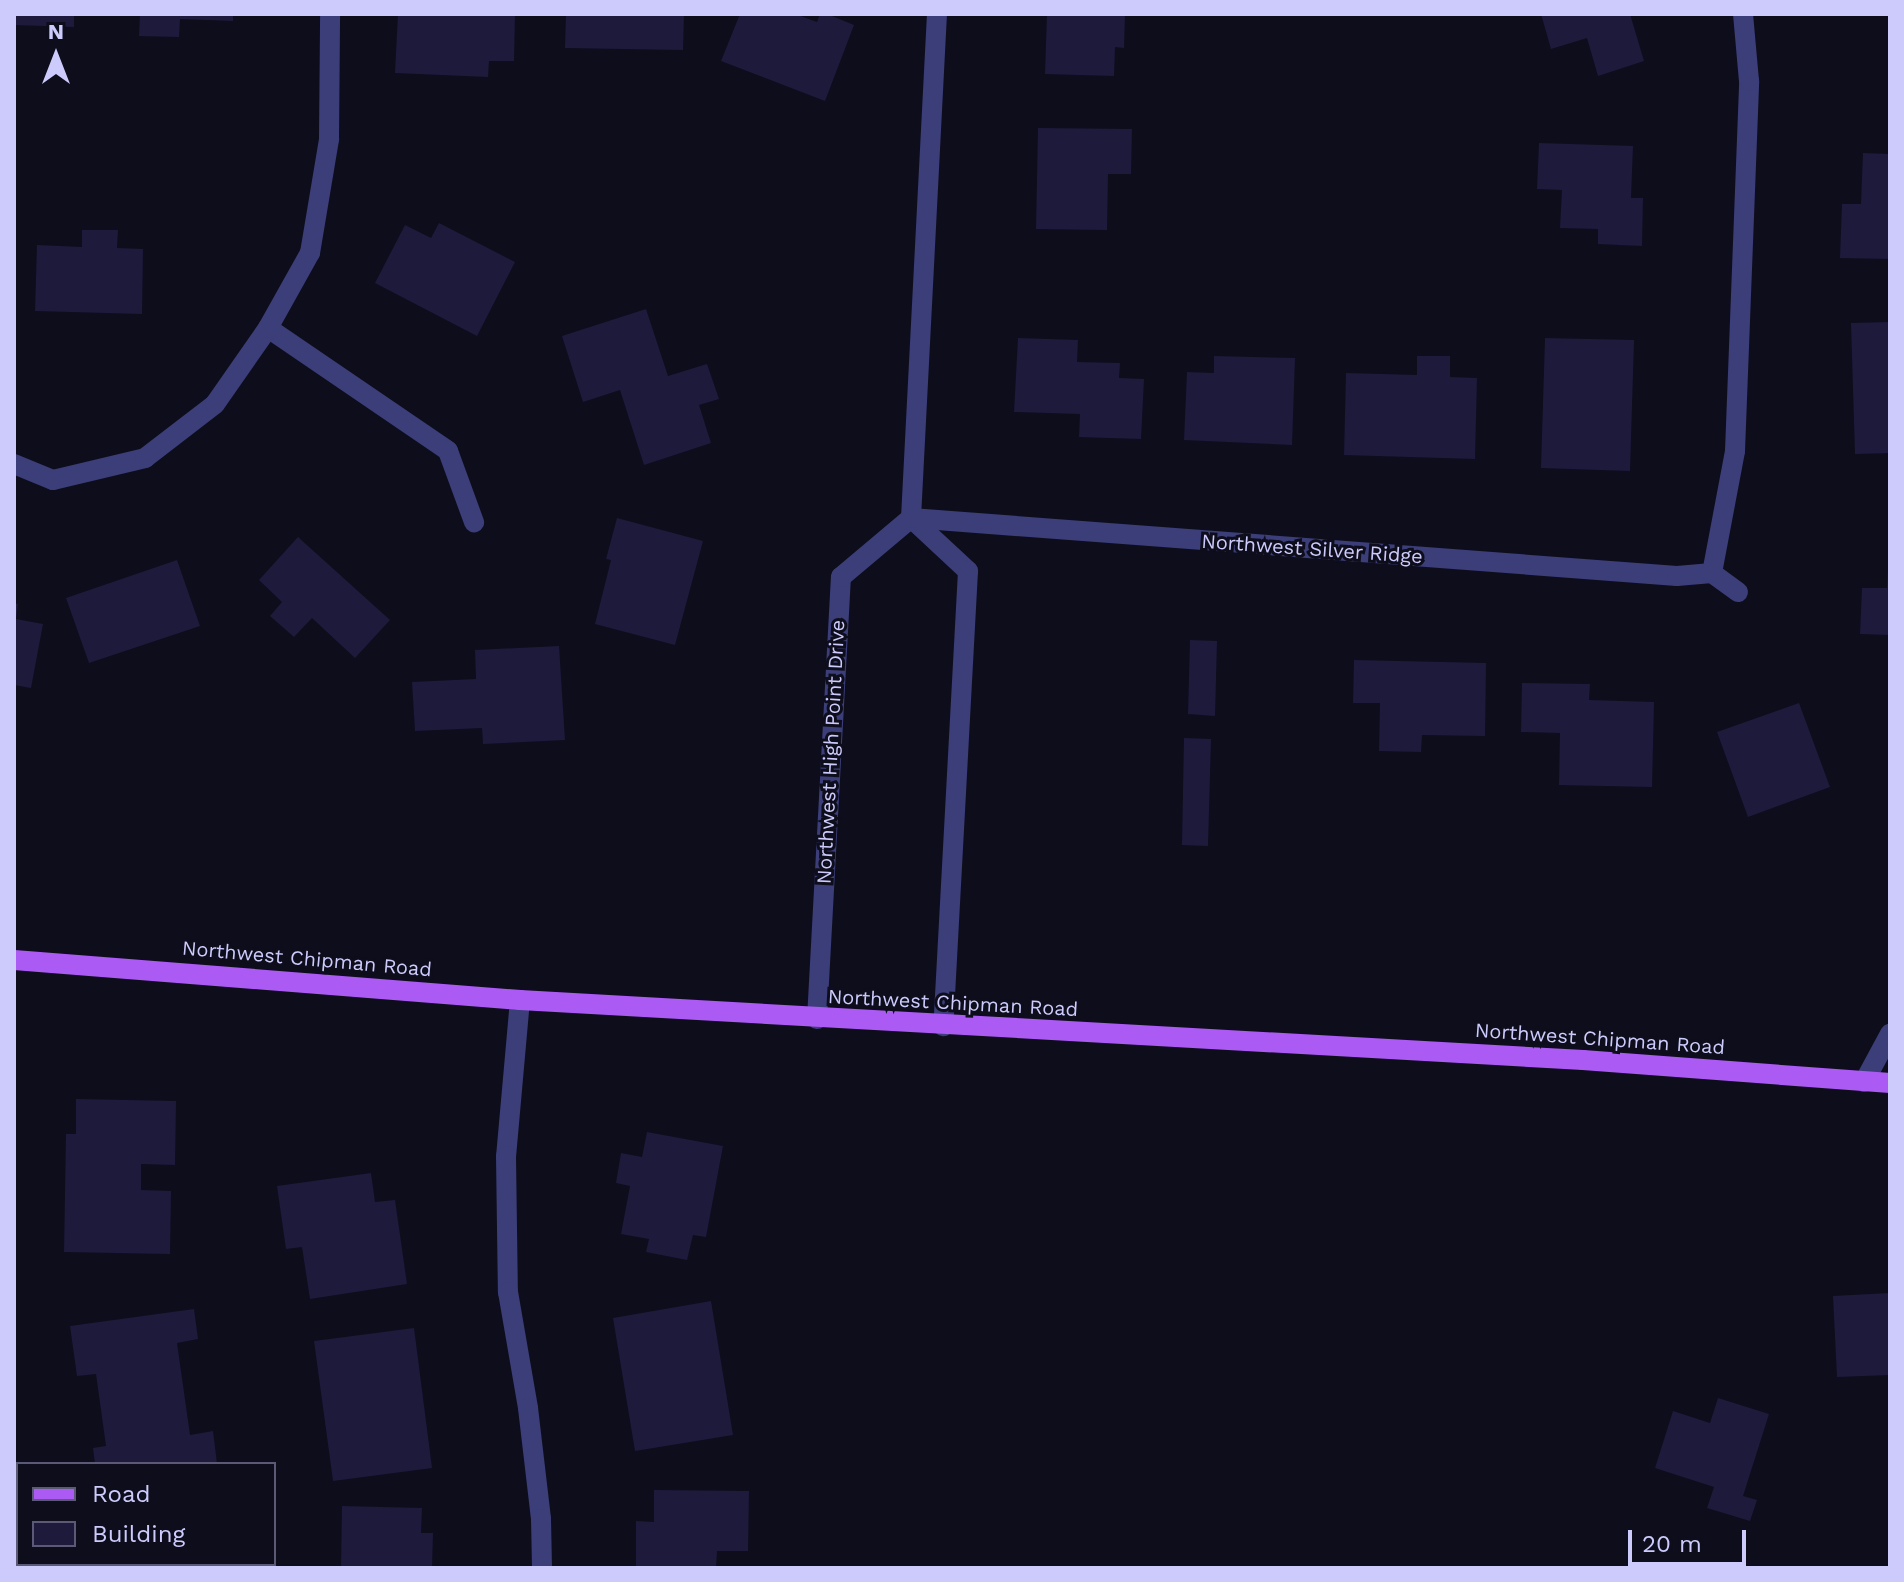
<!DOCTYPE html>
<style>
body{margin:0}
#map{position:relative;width:1904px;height:1582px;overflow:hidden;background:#0e0d1c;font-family:"Work Sans",sans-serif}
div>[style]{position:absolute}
.building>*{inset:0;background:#1d1a3c}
.minor>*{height:20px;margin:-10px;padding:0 10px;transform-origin:10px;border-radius:10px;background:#3b3e78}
.major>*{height:20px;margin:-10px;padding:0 10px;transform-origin:10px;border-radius:10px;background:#ab5af4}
span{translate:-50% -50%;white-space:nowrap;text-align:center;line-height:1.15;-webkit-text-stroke:6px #0e0d1c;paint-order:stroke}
.street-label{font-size:20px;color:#cccbfc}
.frame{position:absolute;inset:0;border:16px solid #cccbfc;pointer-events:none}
.legend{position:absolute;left:16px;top:1462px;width:260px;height:104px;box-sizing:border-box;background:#0e0d1c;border:2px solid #5a5976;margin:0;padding:10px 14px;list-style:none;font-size:24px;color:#cccbfc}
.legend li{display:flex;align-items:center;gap:16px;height:40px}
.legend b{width:40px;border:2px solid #5a5976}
.north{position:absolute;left:16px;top:16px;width:80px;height:80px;-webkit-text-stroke:6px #0e0d1c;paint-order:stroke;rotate:0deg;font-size:22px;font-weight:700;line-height:32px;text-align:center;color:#cccbfc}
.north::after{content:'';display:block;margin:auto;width:28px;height:36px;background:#cccbfc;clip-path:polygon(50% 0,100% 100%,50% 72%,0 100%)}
.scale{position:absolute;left:1628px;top:1530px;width:118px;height:36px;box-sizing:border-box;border:4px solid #cccbfc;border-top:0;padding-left:10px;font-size:24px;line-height:28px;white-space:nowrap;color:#cccbfc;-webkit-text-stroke:6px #0e0d1c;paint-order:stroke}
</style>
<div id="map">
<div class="building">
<div style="clip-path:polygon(14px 14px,74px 14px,74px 27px,14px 25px)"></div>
<div style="clip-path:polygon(140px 14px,233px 14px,233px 21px,180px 19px,179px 37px,139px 36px)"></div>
<div style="clip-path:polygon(398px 14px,515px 14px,514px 61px,489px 61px,488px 77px,395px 73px)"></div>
<div style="clip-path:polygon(566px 14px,684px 14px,683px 50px,565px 48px)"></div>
<div style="clip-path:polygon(740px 14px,795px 14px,817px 22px,820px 14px,827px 14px,854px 25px,825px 101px,721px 61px)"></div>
<div style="clip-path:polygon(1047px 14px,1125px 14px,1124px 48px,1115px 47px,1114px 76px,1045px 74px)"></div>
<div style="clip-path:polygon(1541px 14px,1630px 14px,1644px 61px,1598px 76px,1587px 38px,1551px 49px)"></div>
<div style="clip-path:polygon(1038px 128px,1132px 129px,1131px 174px,1108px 174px,1107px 230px,1036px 229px)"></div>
<div style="clip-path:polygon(1539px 143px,1633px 146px,1631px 198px,1643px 198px,1642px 246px,1598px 244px,1598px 229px,1560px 228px,1562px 190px,1537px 189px)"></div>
<div style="clip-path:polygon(1863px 153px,1890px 154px,1890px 259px,1840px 258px,1842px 204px,1861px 204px)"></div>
<div style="clip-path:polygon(439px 223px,515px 262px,477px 336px,375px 283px,405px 225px,431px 238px)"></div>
<div style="clip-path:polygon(82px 230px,118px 230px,117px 248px,143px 249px,142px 314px,35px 311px,37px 245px,82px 247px)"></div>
<div style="clip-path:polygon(646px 309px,668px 376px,707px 364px,719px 399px,699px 405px,711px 443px,644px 465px,620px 390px,583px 402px,562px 336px)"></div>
<div style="clip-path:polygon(1890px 322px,1890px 453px,1855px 454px,1851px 323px)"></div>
<div style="clip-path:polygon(1018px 338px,1078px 340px,1077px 362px,1120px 363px,1119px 378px,1144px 379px,1141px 439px,1079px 437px,1080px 414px,1014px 412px)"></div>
<div style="clip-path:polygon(1545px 338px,1634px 340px,1630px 471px,1541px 468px)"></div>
<div style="clip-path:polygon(1214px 356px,1295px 358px,1292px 445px,1184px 440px,1187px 372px,1214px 373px)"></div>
<div style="clip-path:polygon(1417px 356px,1450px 356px,1450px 377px,1477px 378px,1475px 459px,1344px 455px,1346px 373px,1417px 375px)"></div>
<div style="clip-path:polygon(617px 518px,703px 541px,675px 645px,595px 624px,611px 560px,606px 559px)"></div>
<div style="clip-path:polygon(298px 537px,390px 620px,355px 658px,312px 618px,294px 637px,270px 616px,282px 602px,259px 580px)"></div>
<div style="clip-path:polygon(177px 560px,200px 626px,89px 663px,66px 598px)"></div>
<div style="clip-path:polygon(1887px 568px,1890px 635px,1860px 634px,1862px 588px,1887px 588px)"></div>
<div style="clip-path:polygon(14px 603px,18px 604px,16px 619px,43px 624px,31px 688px,14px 685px)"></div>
<div style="clip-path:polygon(1190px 640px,1217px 641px,1215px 716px,1188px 714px)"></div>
<div style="clip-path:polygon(559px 646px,565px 740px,483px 744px,482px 728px,415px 731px,412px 682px,476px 679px,475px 650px)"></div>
<div style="clip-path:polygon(1354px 660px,1486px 663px,1485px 736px,1422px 735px,1421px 752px,1379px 751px,1380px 703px,1353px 703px)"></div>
<div style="clip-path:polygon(1522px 683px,1590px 684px,1589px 700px,1654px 702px,1652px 787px,1559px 785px,1560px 733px,1521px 732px)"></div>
<div style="clip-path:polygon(1799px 703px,1830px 787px,1748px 817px,1717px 732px)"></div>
<div style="clip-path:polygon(1184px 738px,1211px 739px,1208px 846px,1182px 845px)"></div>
<div style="clip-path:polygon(76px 1099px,176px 1101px,175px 1165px,141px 1164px,141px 1190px,171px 1191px,170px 1254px,64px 1252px,66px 1134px,76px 1134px)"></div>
<div style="clip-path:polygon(647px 1132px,723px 1146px,706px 1237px,693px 1235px,687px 1260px,646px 1252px,649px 1239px,621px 1234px,630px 1186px,616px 1183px,621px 1153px,642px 1157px)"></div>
<div style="clip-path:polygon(371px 1173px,375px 1202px,395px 1200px,407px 1284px,310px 1299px,302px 1247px,286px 1249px,277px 1186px)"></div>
<div style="clip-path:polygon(1890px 1293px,1890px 1375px,1837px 1377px,1833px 1296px)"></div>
<div style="clip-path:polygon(711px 1301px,733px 1435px,635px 1451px,613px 1318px)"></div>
<div style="clip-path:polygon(194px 1309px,198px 1339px,177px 1343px,190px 1435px,213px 1431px,217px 1464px,95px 1464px,93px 1448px,106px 1446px,96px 1374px,77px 1376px,70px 1326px)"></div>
<div style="clip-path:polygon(414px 1328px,432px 1468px,333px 1481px,314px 1341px)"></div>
<div style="clip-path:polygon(1718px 1398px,1769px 1414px,1743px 1496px,1757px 1500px,1750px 1521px,1707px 1508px,1714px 1487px,1655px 1468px,1673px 1411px,1710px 1423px)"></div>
<div style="clip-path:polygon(654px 1490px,749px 1491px,748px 1551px,717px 1551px,716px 1568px,636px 1568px,636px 1521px,654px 1522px)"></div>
<div style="clip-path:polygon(342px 1506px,422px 1508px,421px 1533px,433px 1533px,432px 1568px,341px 1568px)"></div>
<div style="clip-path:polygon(121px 1564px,225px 1564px,225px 1568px,121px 1568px)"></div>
</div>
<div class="minor">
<div style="left:268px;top:328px;width:218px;rotate:34.3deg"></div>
<div style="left:448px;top:451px;width:76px;rotate:69.9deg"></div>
<div style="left:14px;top:464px;width:42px;rotate:22.3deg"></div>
<div style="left:53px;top:480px;width:95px;rotate:-13.4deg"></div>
<div style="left:145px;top:458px;width:88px;rotate:-37.6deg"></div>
<div style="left:215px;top:404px;width:93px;rotate:-55.1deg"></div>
<div style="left:268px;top:328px;width:86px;rotate:-60.8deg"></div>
<div style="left:310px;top:253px;width:116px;rotate:-80.5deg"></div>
<div style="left:329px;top:139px;width:125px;rotate:-89.5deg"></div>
<div style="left:911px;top:518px;width:768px;rotate:4.33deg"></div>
<div style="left:1677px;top:576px;width:35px;rotate:-5deg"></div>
<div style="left:911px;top:518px;width:78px;rotate:42.9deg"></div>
<div style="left:968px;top:571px;width:456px;rotate:93.1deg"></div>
<div style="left:1738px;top:592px;width:32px;rotate:-144deg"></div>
<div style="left:1712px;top:573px;width:124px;rotate:-79.3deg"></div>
<div style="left:1735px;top:451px;width:370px;rotate:-87.8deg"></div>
<div style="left:1749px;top:81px;width:67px;rotate:-95.1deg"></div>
<div style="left:520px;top:1000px;width:157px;rotate:95.1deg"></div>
<div style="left:506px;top:1156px;width:136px;rotate:89.2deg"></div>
<div style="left:508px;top:1292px;width:118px;rotate:80.2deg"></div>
<div style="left:528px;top:1408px;width:112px;rotate:83.3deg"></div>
<div style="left:541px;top:1519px;width:49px;rotate:88.8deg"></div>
<div style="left:817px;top:1019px;width:443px;rotate:-86.9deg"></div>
<div style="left:841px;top:577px;width:92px;rotate:-40.1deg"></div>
<div style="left:911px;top:518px;width:505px;rotate:-87.05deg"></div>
<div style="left:1864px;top:1082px;width:55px;rotate:-61.6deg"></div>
<div style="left:14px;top:1564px;width:4px;rotate:90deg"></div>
</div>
<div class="major">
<div style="left:14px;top:960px;width:508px;rotate:4.52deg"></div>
<div style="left:520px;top:1000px;width:1065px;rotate:3.23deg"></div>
<div style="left:1583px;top:1060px;width:308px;rotate:4.3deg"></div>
</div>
<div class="street-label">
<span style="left:1312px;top:549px;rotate:4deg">Northwest Silver Ridge</span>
<span style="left:831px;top:752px;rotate:-87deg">Northwest High Point Drive</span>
<span style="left:307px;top:959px;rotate:5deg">Northwest Chipman Road</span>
<span style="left:953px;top:1003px;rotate:3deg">Northwest Chipman Road</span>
<span style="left:1600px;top:1039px;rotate:4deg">Northwest Chipman Road</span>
</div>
<div class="frame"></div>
<ul class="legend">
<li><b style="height:10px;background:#ab5af4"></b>Road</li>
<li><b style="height:22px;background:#1d1a3c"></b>Building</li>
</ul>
<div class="north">N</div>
<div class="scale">20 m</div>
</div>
